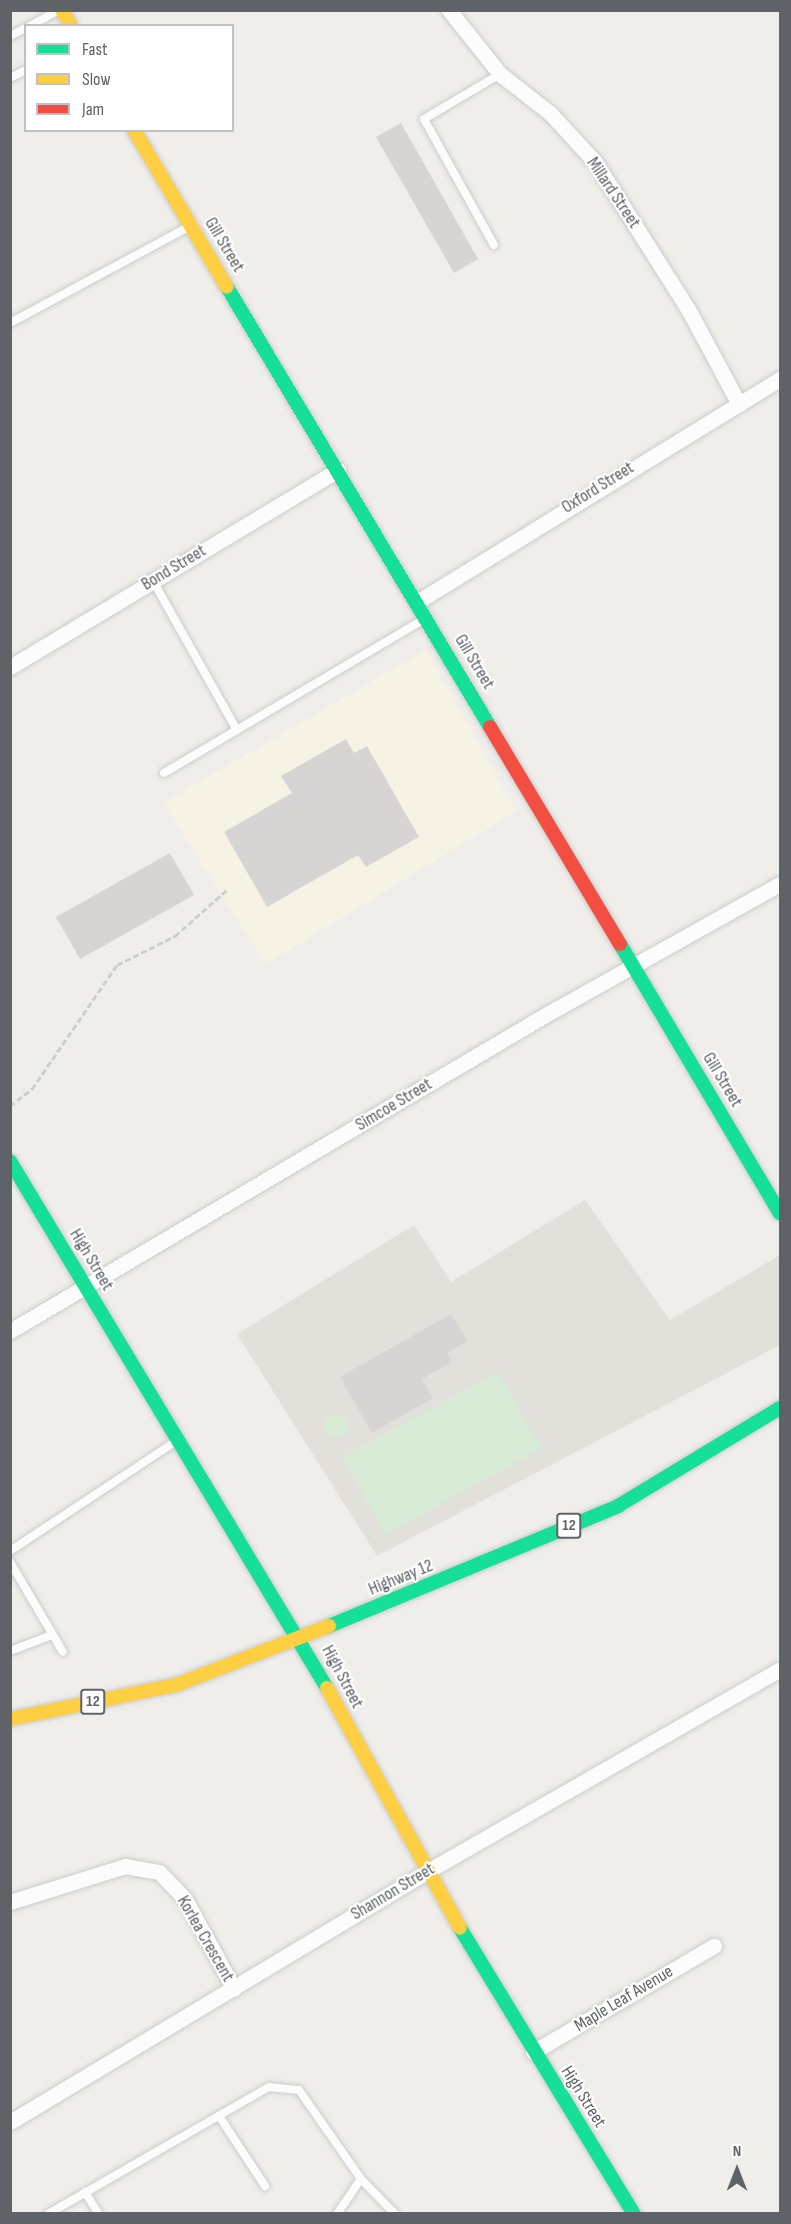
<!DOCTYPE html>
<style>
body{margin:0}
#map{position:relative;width:791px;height:2224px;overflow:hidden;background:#efeeea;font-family:"Sofia Sans Condensed",sans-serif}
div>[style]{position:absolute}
.commercial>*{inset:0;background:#f7f3e4}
.education>*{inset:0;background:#e2e0da}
.green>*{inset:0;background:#d8ebd6}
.round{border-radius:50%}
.building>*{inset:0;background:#d6d5d3}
.path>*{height:3px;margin-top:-1.5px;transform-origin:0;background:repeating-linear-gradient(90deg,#cacfcc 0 6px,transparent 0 9px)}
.roads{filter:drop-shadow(0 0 2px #cbcccc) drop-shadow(0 0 2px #cbcccc)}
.lane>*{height:8px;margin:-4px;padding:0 4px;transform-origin:4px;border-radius:4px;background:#fdfcfc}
.street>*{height:15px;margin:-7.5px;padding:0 7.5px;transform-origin:7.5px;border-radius:7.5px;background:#fdfcfc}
.fast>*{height:14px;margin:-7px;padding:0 7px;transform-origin:7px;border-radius:7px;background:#16e098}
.slow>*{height:14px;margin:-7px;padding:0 7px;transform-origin:7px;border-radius:7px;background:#ffcf43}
.jam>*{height:14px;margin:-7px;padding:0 7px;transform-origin:7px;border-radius:7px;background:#f24e42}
span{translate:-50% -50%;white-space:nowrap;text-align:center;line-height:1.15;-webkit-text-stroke:4.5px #fff;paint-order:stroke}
.shield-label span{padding:2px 4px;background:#fff;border:2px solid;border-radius:4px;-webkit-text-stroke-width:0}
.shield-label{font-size:16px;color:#5f6368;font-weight:700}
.street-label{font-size:18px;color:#5f6368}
.frame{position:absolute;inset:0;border:12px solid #5f6368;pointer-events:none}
.legend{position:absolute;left:24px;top:24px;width:210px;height:108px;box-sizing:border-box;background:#fff;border:2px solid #bfc1c3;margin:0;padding:8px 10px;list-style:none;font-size:18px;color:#5f6368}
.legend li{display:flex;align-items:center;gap:12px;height:30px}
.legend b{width:30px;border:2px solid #bfc1c3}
.north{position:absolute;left:707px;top:2140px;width:60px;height:60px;-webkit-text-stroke:4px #fff;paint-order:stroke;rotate:0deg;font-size:16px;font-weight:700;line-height:24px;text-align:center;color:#5f6368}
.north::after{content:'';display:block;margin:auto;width:21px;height:27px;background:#5f6368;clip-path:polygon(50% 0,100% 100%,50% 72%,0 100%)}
</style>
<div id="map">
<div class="commercial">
<div style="clip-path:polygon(426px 650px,516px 811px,266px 964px,163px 803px)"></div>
</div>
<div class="education">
<div style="clip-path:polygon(585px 1200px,670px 1320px,780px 1255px,780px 1345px,377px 1556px,237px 1334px,414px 1225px,451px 1282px)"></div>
</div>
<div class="green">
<div style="clip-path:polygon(498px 1372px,541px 1449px,385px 1534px,343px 1457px)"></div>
<div class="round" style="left:324px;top:1414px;width:24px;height:24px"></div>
</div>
<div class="building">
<div style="clip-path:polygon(401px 123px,478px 259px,454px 273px,376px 137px)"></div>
<div style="clip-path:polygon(346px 739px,354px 753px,367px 746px,419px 837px,366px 867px,358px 855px,267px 907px,224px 832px,292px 793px,281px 776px)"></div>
<div style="clip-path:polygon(170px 853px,194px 895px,80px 959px,56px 917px)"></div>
<div style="clip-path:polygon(451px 1314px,467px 1341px,447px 1353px,452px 1362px,422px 1379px,433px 1398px,372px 1433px,340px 1377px)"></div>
</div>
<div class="path">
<div style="left:10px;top:1106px;width:28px;rotate:-38deg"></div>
<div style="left:32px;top:1089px;width:150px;rotate:-55.6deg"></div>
<div style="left:117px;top:965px;width:65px;rotate:-26.6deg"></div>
<div style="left:175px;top:936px;width:71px;rotate:-41.6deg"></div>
</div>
<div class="roads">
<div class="lane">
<div style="left:30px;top:26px;width:33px;rotate:-29deg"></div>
<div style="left:10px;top:36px;width:18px;rotate:-27deg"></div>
<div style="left:10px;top:78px;width:18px;rotate:-27deg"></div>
<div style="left:494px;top:245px;width:144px;rotate:-119.1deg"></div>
<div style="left:424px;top:119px;width:88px;rotate:-30.6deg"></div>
<div style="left:10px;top:323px;width:204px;rotate:-28.3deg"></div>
<div style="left:153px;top:581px;width:171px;rotate:60.6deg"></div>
<div style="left:164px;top:773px;width:302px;rotate:-30.6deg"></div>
<div style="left:10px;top:1551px;width:203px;rotate:-33.5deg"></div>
<div style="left:10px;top:1562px;width:104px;rotate:59.5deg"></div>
<div style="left:10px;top:1651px;width:45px;rotate:-20.9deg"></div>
<div style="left:219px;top:2116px;width:84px;rotate:56.7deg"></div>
<div style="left:85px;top:2192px;width:26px;rotate:58deg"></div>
<div style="left:48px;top:2214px;width:255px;rotate:-29.9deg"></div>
<div style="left:269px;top:2087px;width:30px;rotate:6deg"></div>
<div style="left:299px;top:2090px;width:108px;rotate:55.1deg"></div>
<div style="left:361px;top:2179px;width:49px;rotate:45.8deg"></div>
<div style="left:337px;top:2214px;width:42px;rotate:-55.6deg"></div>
</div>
<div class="street">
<div style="left:449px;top:10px;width:82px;rotate:51.4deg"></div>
<div style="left:500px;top:74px;width:63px;rotate:38deg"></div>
<div style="left:550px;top:113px;width:67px;rotate:47.4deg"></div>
<div style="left:595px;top:162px;width:174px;rotate:57.7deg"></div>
<div style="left:688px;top:309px;width:108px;rotate:61.8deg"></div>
<div style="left:417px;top:602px;width:426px;rotate:-31.6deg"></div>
<div style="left:10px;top:667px;width:383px;rotate:-31deg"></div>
<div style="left:10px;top:1331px;width:624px;rotate:-30.55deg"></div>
<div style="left:547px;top:1014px;width:267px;rotate:-29.2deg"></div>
<div style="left:10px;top:1902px;width:121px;rotate:-17.4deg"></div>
<div style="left:125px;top:1866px;width:35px;rotate:10deg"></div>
<div style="left:159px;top:1872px;width:37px;rotate:46deg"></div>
<div style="left:185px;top:1899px;width:102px;rotate:61.4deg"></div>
<div style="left:533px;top:2052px;width:210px;rotate:-30.4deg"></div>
<div style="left:10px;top:2122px;width:485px;rotate:-31deg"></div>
<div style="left:426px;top:1872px;width:408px;rotate:-29.8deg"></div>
</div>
<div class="fast">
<div style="left:227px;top:287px;width:513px;rotate:59.13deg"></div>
<div style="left:620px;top:944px;width:313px;rotate:59.3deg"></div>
<div style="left:10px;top:1161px;width:615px;rotate:58.97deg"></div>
<div style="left:329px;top:1626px;width:313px;rotate:-22.5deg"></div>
<div style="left:618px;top:1506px;width:189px;rotate:-31.2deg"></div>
<div style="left:460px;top:1928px;width:335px;rotate:58.7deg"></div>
</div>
<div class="slow">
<div style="left:62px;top:10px;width:18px;rotate:61deg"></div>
<div style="left:134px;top:130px;width:182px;rotate:59.4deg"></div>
<div style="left:327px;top:1688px;width:274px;rotate:61deg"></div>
<div style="left:10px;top:1719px;width:169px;rotate:-11.6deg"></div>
<div style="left:176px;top:1685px;width:164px;rotate:-21.1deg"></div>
</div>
<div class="jam">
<div style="left:490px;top:727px;width:253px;rotate:59.1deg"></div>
</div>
</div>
<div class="shield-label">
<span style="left:569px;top:1526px">12</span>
<span style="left:93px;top:1702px">12</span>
</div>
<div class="street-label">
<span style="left:613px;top:193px;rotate:56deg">Millard Street</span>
<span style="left:224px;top:245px;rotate:59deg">Gill Street</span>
<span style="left:598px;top:488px;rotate:-32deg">Oxford Street</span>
<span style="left:174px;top:568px;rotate:-31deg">Bond Street</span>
<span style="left:474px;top:662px;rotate:59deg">Gill Street</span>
<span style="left:722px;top:1080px;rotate:59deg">Gill Street</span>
<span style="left:394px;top:1105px;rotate:-31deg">Simcoe Street</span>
<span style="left:91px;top:1260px;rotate:59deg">High Street</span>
<span style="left:401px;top:1578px;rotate:-22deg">Highway 12</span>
<span style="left:342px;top:1677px;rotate:62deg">High Street</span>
<span style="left:393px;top:1892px;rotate:-31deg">Shannon Street</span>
<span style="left:205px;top:1939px;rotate:60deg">Korlea Crescent</span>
<span style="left:624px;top:1999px;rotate:-31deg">Maple Leaf Avenue</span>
<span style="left:583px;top:2097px;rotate:58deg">High Street</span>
</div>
<div class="frame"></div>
<ul class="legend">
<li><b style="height:8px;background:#16e098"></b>Fast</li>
<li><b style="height:8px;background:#ffcf43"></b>Slow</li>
<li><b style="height:8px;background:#f24e42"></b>Jam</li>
</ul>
<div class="north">N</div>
</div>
